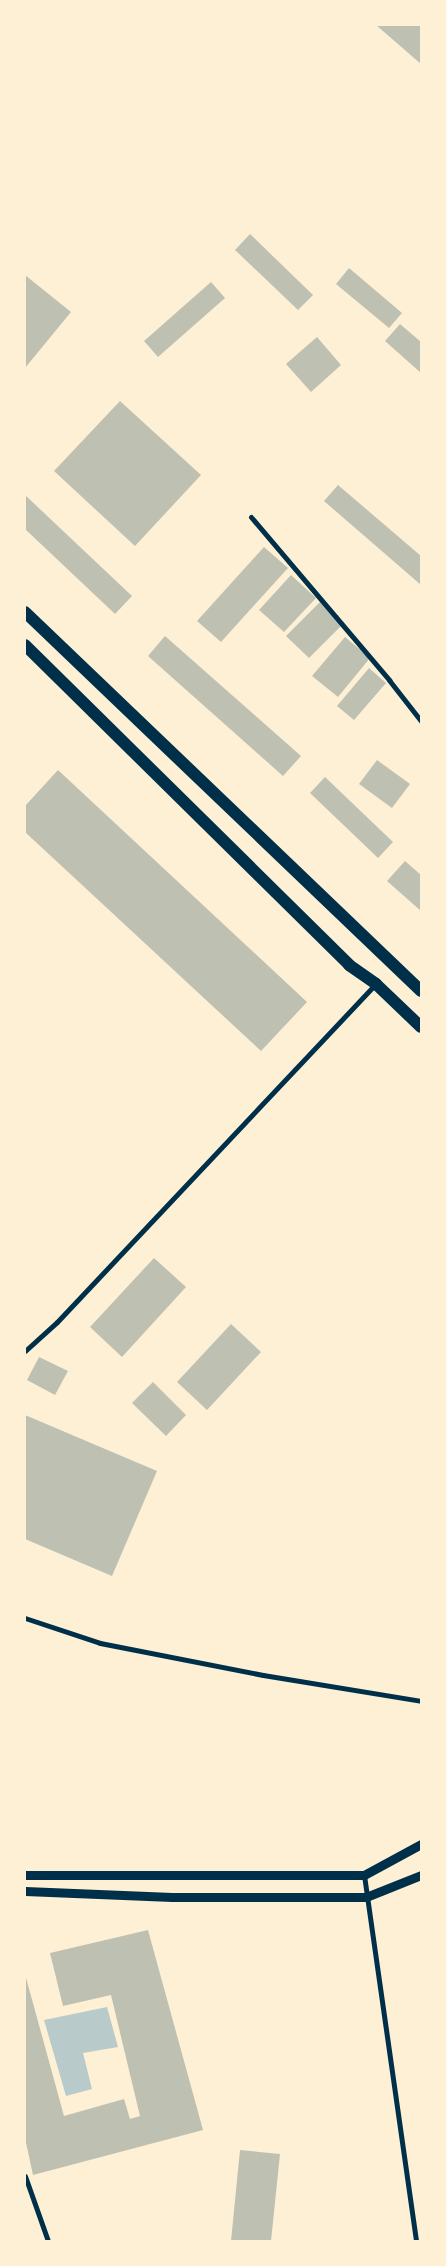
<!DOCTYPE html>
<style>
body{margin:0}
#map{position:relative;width:446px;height:2266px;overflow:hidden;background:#fdf0d5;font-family:"Nunito Sans",sans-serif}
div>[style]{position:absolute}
.green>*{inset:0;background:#b9caca}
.building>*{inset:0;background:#bec0b2}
.minor>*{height:5px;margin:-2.5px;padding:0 2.5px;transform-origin:2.5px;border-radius:2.5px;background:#003049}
.tertiary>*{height:9px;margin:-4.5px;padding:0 4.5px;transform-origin:4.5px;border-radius:4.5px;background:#003049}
.primary>*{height:12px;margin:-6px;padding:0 6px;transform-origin:6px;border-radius:6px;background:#003049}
span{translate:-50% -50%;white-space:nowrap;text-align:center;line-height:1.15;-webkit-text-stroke:4.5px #fdf0d5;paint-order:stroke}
.frame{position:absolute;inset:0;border:26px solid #fdf0d5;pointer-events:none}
</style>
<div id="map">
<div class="green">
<div style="clip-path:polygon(107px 2007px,118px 2047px,83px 2053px,92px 2089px,66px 2096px,44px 2020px)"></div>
</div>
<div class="building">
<div style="clip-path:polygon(376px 25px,421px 25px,421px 64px)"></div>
<div style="clip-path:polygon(250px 234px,313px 295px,298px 310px,235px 250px)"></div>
<div style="clip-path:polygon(349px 268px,402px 313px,389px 328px,336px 284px)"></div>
<div style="clip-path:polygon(25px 275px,71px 312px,25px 368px)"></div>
<div style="clip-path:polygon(211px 282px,225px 298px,158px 357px,144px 341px)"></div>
<div style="clip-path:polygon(400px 324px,421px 342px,421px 373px,385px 341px)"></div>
<div style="clip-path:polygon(317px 337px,341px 365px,311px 392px,286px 364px)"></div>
<div style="clip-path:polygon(120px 401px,201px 475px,135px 546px,54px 471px)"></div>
<div style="clip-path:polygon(338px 485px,421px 556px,421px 585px,324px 501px)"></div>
<div style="clip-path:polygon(25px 495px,132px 596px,115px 614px,25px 529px)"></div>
<div style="clip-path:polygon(264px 547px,288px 568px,221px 642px,197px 621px)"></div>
<div style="clip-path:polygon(291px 575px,316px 598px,284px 632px,259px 610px)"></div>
<div style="clip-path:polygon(322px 600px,344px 623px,309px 658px,286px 636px)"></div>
<div style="clip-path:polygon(165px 636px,301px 756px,283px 776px,148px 656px)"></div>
<div style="clip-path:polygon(345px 637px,370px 658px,338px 697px,312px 676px)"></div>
<div style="clip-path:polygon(369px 668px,386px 683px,354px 720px,337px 706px)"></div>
<div style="clip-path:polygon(377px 760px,410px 784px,392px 808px,359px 784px)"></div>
<div style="clip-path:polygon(58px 770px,307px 1002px,261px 1051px,25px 832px,25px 806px)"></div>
<div style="clip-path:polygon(325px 777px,393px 842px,378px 858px,310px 793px)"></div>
<div style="clip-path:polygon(405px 861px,421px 875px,421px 911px,387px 881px)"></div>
<div style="clip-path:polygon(154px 1258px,186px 1287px,122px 1357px,90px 1327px)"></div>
<div style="clip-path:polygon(231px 1324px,261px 1352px,207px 1410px,177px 1382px)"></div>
<div style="clip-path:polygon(39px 1357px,68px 1371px,55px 1395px,27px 1380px)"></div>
<div style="clip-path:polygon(153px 1382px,186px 1415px,166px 1436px,132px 1403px)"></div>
<div style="clip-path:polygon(25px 1415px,157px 1471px,112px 1576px,25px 1539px)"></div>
<div style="clip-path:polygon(148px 1930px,203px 2130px,33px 2175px,25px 2138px,25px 1974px,64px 2116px,124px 2099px,130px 2119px,140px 2116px,111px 1995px,63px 2006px,50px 1953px)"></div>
<div style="clip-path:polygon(240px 2150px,280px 2154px,271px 2241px,231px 2241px)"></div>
</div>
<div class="minor">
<div style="left:251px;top:517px;width:214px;rotate:49.7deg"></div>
<div style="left:389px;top:680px;width:52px;rotate:52deg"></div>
<div style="left:25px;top:1351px;width:43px;rotate:-42.2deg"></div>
<div style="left:57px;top:1322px;width:463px;rotate:-46.7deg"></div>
<div style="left:25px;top:1618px;width:79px;rotate:18.4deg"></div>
<div style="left:100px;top:1643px;width:166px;rotate:11.1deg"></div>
<div style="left:263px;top:1675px;width:160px;rotate:9.3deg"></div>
<div style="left:364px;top:1875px;width:369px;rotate:81.9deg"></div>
<div style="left:25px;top:2176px;width:69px;rotate:70.5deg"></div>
</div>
<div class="tertiary">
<div style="left:25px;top:1875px;width:339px"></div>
<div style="left:364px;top:1875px;width:65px;rotate:-28.5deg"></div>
<div style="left:25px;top:1891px;width:147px;rotate:2.3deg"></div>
<div style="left:172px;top:1897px;width:194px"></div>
<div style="left:366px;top:1897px;width:59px;rotate:-21.8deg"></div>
</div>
<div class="primary">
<div style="left:25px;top:612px;width:548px;rotate:43.74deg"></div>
<div style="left:25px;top:645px;width:455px;rotate:44.6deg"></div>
<div style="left:349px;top:965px;width:33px;rotate:35deg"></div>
<div style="left:376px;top:984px;width:62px;rotate:43.7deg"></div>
</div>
<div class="frame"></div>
</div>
